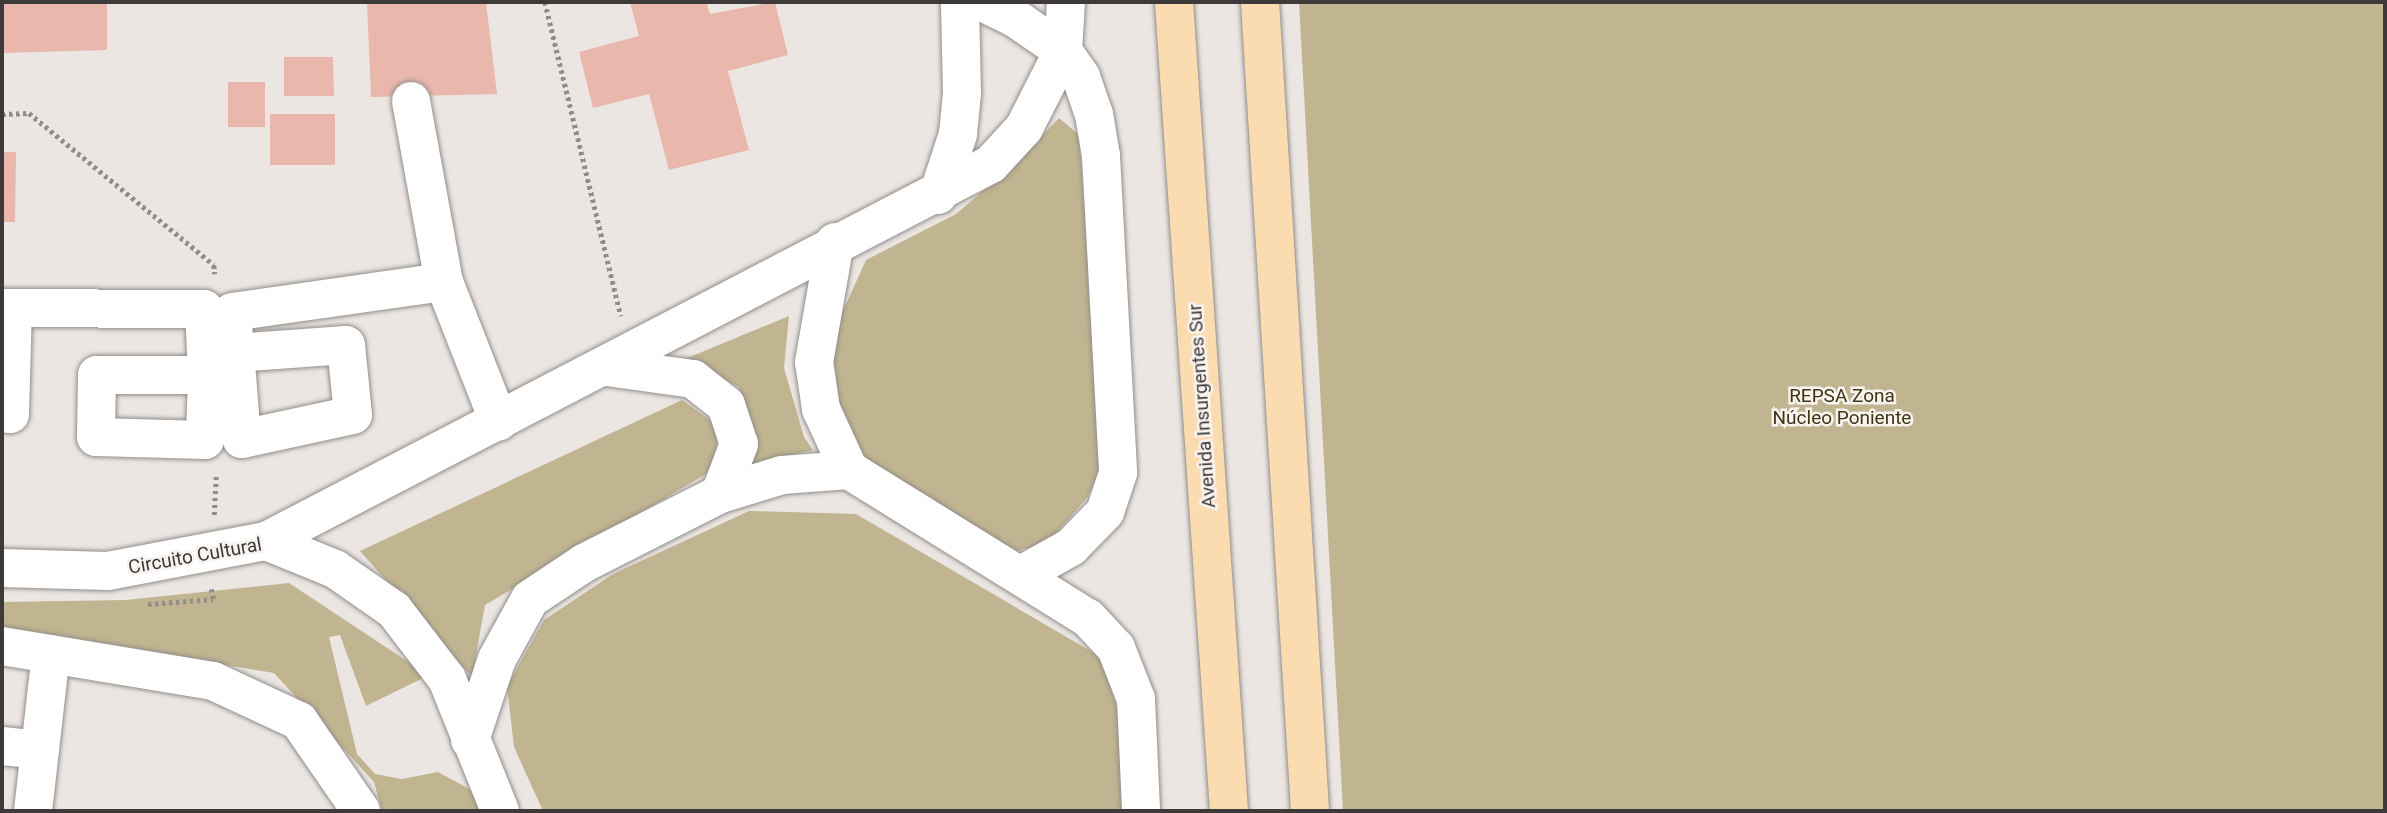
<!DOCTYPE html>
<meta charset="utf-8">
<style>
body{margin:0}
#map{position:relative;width:2387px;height:813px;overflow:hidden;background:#ebe6e2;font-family:Roboto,sans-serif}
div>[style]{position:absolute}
.green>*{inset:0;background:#c0b590}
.building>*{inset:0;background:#e9b7ab}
.path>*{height:4.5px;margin-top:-2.25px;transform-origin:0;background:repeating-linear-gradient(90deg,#918d8b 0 3.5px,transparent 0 7px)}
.roads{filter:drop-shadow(0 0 2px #928d8a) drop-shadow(0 0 2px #928d8a)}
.minor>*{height:38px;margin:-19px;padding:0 19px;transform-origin:19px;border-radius:19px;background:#fff}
.major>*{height:38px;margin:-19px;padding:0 19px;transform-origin:19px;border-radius:19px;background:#fbdcb0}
span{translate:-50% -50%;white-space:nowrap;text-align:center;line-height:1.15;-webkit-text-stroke:5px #f9f3f0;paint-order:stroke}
.park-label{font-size:19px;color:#3f3511}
.street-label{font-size:19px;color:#3d3a39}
.frame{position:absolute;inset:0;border:4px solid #3d3a39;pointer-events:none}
</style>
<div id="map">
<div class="green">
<div style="clip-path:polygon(1299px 2px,2385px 2px,2385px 811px,1343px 811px)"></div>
<div style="clip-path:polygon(1059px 118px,1079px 135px,1104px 462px,1087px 498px,1048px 542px,1010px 553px,868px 471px,840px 407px,831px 337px,866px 260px,956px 214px,1020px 159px)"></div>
<div style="clip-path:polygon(789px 316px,784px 368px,804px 437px,813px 450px,747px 466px,748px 434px,739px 387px,685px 359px)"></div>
<div style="clip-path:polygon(682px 400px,717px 425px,716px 468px,485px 605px,472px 677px,360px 551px)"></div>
<div style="clip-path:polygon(749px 511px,856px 514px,1101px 657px,1127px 740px,1131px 811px,543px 811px,514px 747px,507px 686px,544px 620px,613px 574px)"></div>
<div style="clip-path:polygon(289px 583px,419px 669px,423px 678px,366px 706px,340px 635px,329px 637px,357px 754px,375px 774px,402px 779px,438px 772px,475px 792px,484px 811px,382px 811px,374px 782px,274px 673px,2px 629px,2px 602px,126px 600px)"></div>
</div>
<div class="building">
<div style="clip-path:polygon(2px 2px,107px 2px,107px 50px,2px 53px)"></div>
<div style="clip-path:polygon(367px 2px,486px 2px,497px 94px,371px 97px)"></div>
<div style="clip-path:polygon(630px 2px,706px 2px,710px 14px,775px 2px,788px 55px,728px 71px,749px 150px,669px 170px,649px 94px,593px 108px,579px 52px,639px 36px)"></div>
<div style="clip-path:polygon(284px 57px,333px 57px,334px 96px,284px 96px)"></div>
<div style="clip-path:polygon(228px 82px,265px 82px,265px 127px,228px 127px)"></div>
<div style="clip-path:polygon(270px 114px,335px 114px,335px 165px,270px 165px)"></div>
<div style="clip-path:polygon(2px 152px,16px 152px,15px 222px,2px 222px)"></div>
</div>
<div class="path">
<div style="left:545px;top:2px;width:323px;rotate:76.4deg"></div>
<div style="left:2px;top:114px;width:27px;rotate:-2deg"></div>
<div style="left:29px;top:113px;width:239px;rotate:39.4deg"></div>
<div style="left:214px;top:265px;width:9px;rotate:84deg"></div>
<div style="left:214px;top:515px;width:40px;rotate:-87.1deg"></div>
<div style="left:148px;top:604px;width:65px;rotate:-4.4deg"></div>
<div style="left:213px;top:599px;width:10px;rotate:-101deg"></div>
</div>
<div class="roads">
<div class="minor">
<div style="left:982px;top:2px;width:37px;rotate:26deg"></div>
<div style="left:1015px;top:18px;width:58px;rotate:34.5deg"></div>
<div style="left:1063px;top:51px;width:32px;rotate:55deg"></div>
<div style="left:1081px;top:77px;width:39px;rotate:71deg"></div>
<div style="left:1094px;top:114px;width:43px;rotate:80.5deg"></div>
<div style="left:1101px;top:156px;width:317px;rotate:86.9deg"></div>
<div style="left:1118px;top:473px;width:41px;rotate:108.4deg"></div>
<div style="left:1105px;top:512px;width:49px;rotate:134.2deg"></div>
<div style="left:1071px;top:547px;width:57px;rotate:150.8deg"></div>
<div style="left:411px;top:101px;width:184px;rotate:79.7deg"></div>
<div style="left:938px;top:195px;width:64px;rotate:-71.8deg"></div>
<div style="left:958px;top:134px;width:41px;rotate:-84.4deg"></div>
<div style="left:962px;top:93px;width:91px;rotate:-91.3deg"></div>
<div style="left:835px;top:242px;width:122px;rotate:99.9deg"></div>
<div style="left:814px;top:362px;width:48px;rotate:81.5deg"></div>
<div style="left:821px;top:409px;width:67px;rotate:65.3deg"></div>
<div style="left:2px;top:308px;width:202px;rotate:0.3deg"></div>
<div style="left:204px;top:309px;width:66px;rotate:87.4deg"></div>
<div style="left:207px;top:375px;width:65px;rotate:91.8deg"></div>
<div style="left:205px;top:440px;width:109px;rotate:-178.4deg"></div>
<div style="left:96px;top:437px;width:62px;rotate:-89.1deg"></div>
<div style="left:97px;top:375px;width:110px"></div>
<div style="left:235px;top:353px;width:111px;rotate:-4.1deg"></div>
<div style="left:346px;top:345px;width:70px;rotate:84.3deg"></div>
<div style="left:353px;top:415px;width:114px;rotate:167.8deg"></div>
<div style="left:242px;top:439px;width:127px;rotate:-94.5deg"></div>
<div style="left:232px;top:312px;width:214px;rotate:-8.1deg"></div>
<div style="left:444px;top:282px;width:150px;rotate:68.6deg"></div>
<div style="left:607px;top:367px;width:87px;rotate:7.9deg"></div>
<div style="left:693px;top:379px;width:42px;rotate:38.2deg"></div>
<div style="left:726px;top:405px;width:41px;rotate:71.6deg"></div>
<div style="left:739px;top:444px;width:53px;rotate:110.8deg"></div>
<div style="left:2px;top:413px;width:8px;rotate:7deg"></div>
<div style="left:10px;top:414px;width:106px;rotate:-88.4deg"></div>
<div style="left:266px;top:541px;width:817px;rotate:-27.47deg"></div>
<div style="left:991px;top:164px;width:49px;rotate:-47.5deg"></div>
<div style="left:1024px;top:128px;width:86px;rotate:-63.1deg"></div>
<div style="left:1063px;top:51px;width:49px;rotate:-86.5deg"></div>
<div style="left:2px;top:568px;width:106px;rotate:1.6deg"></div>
<div style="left:108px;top:571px;width:161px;rotate:-10.8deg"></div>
<div style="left:266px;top:541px;width:74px;rotate:22.1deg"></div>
<div style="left:335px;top:569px;width:72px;rotate:34.8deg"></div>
<div style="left:394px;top:610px;width:87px;rotate:52.5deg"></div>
<div style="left:447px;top:679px;width:142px;rotate:68.1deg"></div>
<div style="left:2px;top:646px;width:214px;rotate:9.4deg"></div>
<div style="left:213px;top:681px;width:95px;rotate:24.9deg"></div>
<div style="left:299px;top:721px;width:109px;rotate:55.4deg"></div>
<div style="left:470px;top:740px;width:85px;rotate:-71.6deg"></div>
<div style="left:497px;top:659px;width:68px;rotate:-61.2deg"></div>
<div style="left:530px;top:599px;width:65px;rotate:-33.7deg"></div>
<div style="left:584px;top:563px;width:153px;rotate:-26.9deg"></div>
<div style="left:720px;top:494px;width:65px;rotate:-17deg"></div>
<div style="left:782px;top:475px;width:67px;rotate:-4.3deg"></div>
<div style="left:849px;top:470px;width:281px;rotate:31.8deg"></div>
<div style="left:1088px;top:618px;width:41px;rotate:47deg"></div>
<div style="left:1116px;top:648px;width:55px;rotate:68.6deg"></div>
<div style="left:1136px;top:699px;width:112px;rotate:87.4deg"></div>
<div style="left:2px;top:746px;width:38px;rotate:6deg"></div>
<div style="left:33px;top:811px;width:158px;rotate:-83.5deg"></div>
</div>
<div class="major">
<div style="left:1174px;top:2px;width:811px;rotate:86.11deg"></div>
<div style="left:1260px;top:2px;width:811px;rotate:86.46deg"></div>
</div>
</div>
<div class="park-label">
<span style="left:1842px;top:407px">REPSA Zona<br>Núcleo Poniente</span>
</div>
<div class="street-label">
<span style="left:1202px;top:406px;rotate:-94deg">Avenida Insurgentes Sur</span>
<span style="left:195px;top:556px;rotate:-10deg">Circuito Cultural</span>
</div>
<div class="frame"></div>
</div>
